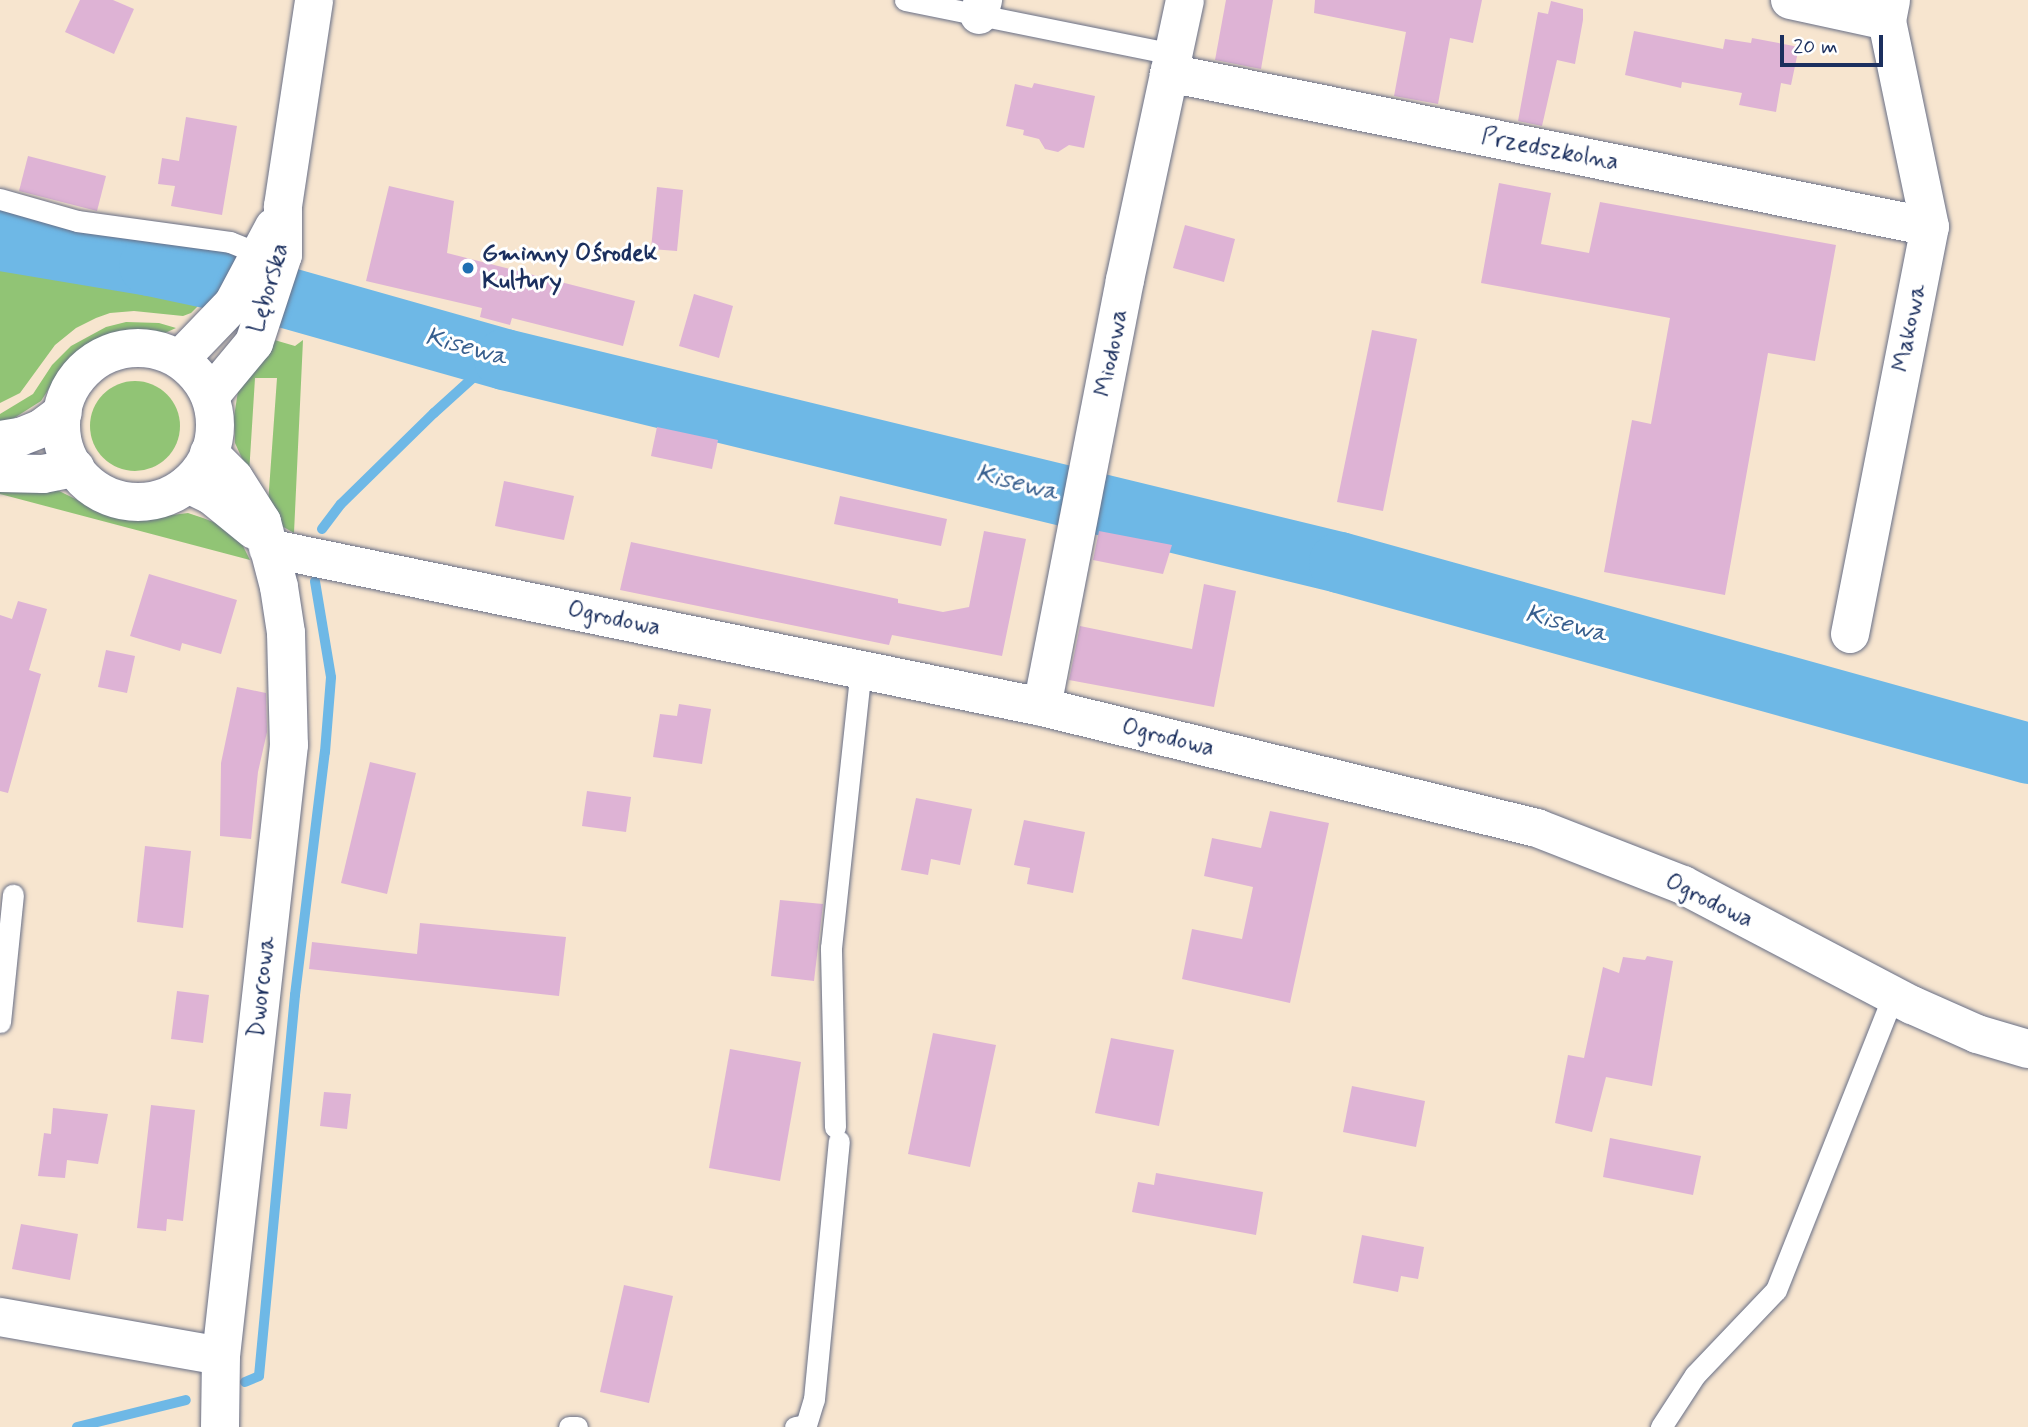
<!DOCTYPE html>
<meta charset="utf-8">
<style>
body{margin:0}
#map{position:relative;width:2028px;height:1427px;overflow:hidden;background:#f7e5cf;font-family:Mynerve,sans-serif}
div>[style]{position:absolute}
.green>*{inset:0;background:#91c475}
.round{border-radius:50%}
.stream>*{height:10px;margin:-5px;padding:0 5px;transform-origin:5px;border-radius:5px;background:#6eb8e6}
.river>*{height:61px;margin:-30.5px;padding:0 30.5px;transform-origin:30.5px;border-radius:30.5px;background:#6eb8e6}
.building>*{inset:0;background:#deb3d5}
.roads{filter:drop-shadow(0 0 2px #686f86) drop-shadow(0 0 2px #686f86)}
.service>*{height:21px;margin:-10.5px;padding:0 10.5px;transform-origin:10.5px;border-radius:10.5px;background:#fff}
.minor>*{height:38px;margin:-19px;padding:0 19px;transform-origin:19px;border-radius:19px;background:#fff}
.tertiary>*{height:38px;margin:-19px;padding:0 19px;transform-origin:19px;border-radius:19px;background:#fff}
.secondary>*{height:38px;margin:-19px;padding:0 19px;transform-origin:19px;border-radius:19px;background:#fff}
.secondary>.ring{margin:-19px;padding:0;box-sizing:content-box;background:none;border:38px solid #fff;border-radius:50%}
.dots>*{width:19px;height:19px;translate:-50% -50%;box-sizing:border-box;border:4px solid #fff;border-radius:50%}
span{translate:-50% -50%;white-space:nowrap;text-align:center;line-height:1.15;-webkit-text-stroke:6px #fff;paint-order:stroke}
.street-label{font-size:24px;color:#1b2f5e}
.poi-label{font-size:24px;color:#1b2f5e;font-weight:700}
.left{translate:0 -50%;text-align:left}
.water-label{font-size:26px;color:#385f8e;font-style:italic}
.scale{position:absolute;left:1780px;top:35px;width:103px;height:32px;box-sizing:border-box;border:4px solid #1b2f5e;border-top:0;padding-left:9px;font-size:21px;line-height:24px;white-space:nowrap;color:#1b2f5e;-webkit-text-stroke:5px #fff;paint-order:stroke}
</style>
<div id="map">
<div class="green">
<div style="clip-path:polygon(0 262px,200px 304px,191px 313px,183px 316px,134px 311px,110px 313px,96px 318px,76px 328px,55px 345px,20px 393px,0 403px)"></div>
<div style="clip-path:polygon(126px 322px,159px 323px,176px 328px,165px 333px,122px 333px,94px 343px,61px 370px,41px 401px,0 427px,0 414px,33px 394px,52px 365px,71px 346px,106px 327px)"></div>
<div style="clip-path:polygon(271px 339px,295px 346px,303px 340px,294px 533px,280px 525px,268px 504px,277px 378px,255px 378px,249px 474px,235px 443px,234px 417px,238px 391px)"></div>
<div class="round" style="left:90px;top:381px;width:90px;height:90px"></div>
<div style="clip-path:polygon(0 484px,53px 488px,108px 515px,148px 518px,188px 513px,203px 518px,221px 525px,242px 544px,250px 560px,0 494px)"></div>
</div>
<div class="stream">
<div style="left:322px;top:529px;width:31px;rotate:-53deg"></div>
<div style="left:341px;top:504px;width:130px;rotate:-44.4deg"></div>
<div style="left:434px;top:413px;width:57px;rotate:-42.1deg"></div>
<div style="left:476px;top:375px;width:32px;rotate:-30deg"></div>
<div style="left:245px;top:1382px;width:15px;rotate:-23deg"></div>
<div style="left:259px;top:1376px;width:383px;rotate:-84.6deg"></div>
<div style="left:295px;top:995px;width:245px;rotate:-83deg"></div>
<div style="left:325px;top:752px;width:75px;rotate:-85.4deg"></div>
<div style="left:331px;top:677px;width:97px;rotate:-99.5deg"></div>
<div style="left:77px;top:1427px;width:112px;rotate:-13.9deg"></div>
</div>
<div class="river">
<div style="left:0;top:240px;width:151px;rotate:9.5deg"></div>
<div style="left:149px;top:265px;width:96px;rotate:12deg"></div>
<div style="left:243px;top:285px;width:271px;rotate:15.8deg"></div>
<div style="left:504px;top:359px;width:859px;rotate:13.66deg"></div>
<div style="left:1339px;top:562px;width:715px;rotate:15.49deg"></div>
</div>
<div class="building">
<div style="clip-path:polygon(80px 0,113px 0,134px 9px,114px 54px,65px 32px)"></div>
<div style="clip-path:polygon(1226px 0,1273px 0,1261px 69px,1215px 60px)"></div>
<div style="clip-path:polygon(1315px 0,1482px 0,1473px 43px,1450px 38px,1438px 104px,1394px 96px,1406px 32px,1314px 13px)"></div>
<div style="clip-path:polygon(1551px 1px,1583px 9px,1583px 20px,1575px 64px,1557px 60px,1542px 126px,1518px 121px,1538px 12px,1548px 14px)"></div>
<div style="clip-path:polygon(1634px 31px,1723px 49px,1725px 39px,1751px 43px,1752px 38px,1799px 47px,1791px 85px,1781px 83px,1776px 112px,1739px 105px,1742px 93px,1682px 82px,1681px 88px,1625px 75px)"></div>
<div style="clip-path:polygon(1034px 83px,1095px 96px,1084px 148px,1069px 145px,1058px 152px,1045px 149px,1039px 139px,1023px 135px,1024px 130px,1006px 126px,1015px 84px,1032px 88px)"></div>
<div style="clip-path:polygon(186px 117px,237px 126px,222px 215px,171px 206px,175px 186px,158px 184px,162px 158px,179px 161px)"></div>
<div style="clip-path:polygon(28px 156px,106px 176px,97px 211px,19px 191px)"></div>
<div style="clip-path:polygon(1499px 183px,1551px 193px,1541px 244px,1589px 253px,1600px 202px,1836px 245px,1815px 361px,1768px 353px,1725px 595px,1604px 572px,1632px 420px,1651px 424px,1670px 318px,1481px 283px)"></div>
<div style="clip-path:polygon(389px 186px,454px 201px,447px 253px,635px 301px,623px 346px,512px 318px,510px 325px,480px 317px,482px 308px,366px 281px)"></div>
<div style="clip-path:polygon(657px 187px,683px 190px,677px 251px,651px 249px)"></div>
<div style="clip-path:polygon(1185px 225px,1235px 239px,1224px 282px,1173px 268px)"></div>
<div style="clip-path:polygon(694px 294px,733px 306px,719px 358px,679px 346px)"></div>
<div style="clip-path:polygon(1372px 330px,1417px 339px,1383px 511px,1337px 502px)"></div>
<div style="clip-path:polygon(657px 427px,718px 440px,712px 469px,651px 456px)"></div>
<div style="clip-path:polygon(504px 481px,574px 496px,564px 540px,495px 526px)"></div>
<div style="clip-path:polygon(840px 496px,947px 519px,941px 546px,834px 524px)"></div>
<div style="clip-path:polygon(984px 531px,1026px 539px,1002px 656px,892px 635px,889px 645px,620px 590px,631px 542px,898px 599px,898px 603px,943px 612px,969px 607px)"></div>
<div style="clip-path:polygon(1099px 531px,1172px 545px,1163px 574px,1093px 560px)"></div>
<div style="clip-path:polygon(149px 574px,237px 600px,221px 654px,182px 643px,180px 651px,130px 636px)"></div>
<div style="clip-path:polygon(1204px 584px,1236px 591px,1214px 707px,1069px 680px,1080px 626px,1192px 649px)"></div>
<div style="clip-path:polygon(18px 601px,47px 609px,29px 670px,41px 674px,8px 793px,0 791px,0 615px,12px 619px)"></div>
<div style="clip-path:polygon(106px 650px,135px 656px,127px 693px,98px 687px)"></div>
<div style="clip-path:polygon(237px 687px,266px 693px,267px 732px,258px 772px,251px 839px,220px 836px,221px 763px)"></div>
<div style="clip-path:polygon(679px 704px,711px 709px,702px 764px,653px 757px,660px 714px,677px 716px)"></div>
<div style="clip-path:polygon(370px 762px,416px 773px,387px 894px,341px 883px)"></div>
<div style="clip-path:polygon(587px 791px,631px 797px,626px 832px,582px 826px)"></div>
<div style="clip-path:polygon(916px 798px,972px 809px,960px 865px,931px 859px,928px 875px,901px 870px)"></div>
<div style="clip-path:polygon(1270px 811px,1329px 823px,1290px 1003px,1182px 979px,1192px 929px,1242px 939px,1253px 887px,1204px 876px,1212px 838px,1261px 848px)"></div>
<div style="clip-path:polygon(1024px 820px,1085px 832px,1073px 893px,1027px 884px,1030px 868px,1014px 865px)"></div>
<div style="clip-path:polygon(145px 846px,191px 851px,183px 928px,137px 922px)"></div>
<div style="clip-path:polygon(780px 900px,823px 904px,814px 981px,771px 976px)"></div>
<div style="clip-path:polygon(420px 923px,566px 937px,559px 996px,309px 969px,312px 942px,417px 954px)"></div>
<div style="clip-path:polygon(1647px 956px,1673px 961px,1652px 1086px,1606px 1077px,1592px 1132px,1555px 1123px,1568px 1055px,1584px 1058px,1603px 967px,1619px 973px,1623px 957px,1645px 960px)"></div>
<div style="clip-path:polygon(177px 991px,209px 995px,203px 1043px,171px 1039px)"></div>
<div style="clip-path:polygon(933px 1033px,996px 1045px,970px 1167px,908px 1154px)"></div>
<div style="clip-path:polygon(1111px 1038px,1174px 1050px,1159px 1126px,1095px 1113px)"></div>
<div style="clip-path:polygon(730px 1049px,801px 1062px,780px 1181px,709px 1168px)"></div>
<div style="clip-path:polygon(1352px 1086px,1425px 1101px,1416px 1147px,1343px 1132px)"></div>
<div style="clip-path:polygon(324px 1092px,351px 1094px,347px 1129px,320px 1126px)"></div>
<div style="clip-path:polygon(151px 1105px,195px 1110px,183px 1221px,167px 1219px,166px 1231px,137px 1228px)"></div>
<div style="clip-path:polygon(53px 1108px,108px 1114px,98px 1164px,67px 1160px,65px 1178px,38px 1176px,44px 1133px,51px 1134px)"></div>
<div style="clip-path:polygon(1610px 1138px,1701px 1156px,1693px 1195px,1603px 1177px)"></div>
<div style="clip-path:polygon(1156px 1173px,1263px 1192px,1256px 1235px,1132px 1212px,1138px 1182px,1154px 1185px)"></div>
<div style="clip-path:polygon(21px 1224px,78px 1234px,70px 1280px,12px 1269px)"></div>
<div style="clip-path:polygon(1362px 1235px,1424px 1247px,1418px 1279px,1401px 1276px,1398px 1292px,1353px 1283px)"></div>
<div style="clip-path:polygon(624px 1285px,673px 1296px,649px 1403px,600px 1392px)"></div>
</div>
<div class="roads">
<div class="service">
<div style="left:905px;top:0;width:274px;rotate:11.4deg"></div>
<div style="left:0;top:199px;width:80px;rotate:15.9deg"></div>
<div style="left:77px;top:221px;width:154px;rotate:7.8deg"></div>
<div style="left:230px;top:242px;width:40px;rotate:22deg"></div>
<div style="left:0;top:1022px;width:128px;rotate:-84.2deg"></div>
<div style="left:835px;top:1127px;width:179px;rotate:-91.3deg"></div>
<div style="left:831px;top:948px;width:281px;rotate:-83.9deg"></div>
<div style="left:569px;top:1427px;width:8px"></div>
<div style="left:795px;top:1427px;width:11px;rotate:-10deg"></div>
<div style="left:806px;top:1425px;width:27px;rotate:-73deg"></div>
<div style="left:814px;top:1399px;width:259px;rotate:-84.5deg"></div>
<div style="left:1661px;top:1427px;width:62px;rotate:-56.8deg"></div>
<div style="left:1695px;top:1375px;width:117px;rotate:-46.4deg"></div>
<div style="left:1776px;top:1290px;width:319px;rotate:-68.3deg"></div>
</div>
<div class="minor">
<div style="left:1790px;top:0;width:99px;rotate:12.2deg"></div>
<div style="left:1887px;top:21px;width:21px;rotate:-79deg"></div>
<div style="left:979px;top:15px;width:16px;rotate:-75deg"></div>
<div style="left:1169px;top:73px;width:776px;rotate:11.44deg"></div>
<div style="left:268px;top:548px;width:790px;rotate:11.61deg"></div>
<div style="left:1042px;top:707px;width:510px;rotate:13.74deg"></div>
<div style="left:1537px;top:828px;width:157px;rotate:21.3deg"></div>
<div style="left:1683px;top:885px;width:259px;rotate:27.7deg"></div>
<div style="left:1912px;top:1005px;width:71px;rotate:24deg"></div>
<div style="left:1977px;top:1034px;width:53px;rotate:16.4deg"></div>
<div style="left:1850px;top:634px;width:415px;rotate:-78.9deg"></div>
<div style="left:1930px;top:227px;width:210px;rotate:-101.8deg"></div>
<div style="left:1042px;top:707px;width:435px;rotate:-79deg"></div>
<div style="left:1125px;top:280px;width:286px;rotate:-77.9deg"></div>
<div style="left:0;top:1317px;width:224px;rotate:10deg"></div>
</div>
<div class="tertiary">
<div style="left:209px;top:453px;width:35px;rotate:45deg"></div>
<div style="left:234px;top:478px;width:52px;rotate:57.5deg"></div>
<div style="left:262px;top:522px;width:67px;rotate:75.3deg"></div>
<div style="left:279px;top:587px;width:47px;rotate:81.3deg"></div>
<div style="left:286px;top:633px;width:112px;rotate:88.5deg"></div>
<div style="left:289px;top:745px;width:615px;rotate:96.35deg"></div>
<div style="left:221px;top:1356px;width:71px;rotate:90.8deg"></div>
<div style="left:188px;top:484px;width:25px;rotate:26deg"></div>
<div style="left:211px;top:495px;width:55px;rotate:39.1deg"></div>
</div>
<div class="secondary">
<div class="ring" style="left:61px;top:348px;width:116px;height:116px"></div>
<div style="left:180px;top:359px;width:76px;rotate:-46.1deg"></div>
<div style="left:233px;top:304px;width:87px;rotate:-62deg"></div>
<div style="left:210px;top:396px;width:69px;rotate:-50.3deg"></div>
<div style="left:254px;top:343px;width:93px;rotate:-71.8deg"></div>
<div style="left:283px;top:255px;width:49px;rotate:-90deg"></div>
<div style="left:283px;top:206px;width:208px;rotate:-81.4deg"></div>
<div style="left:0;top:440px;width:20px;rotate:-9deg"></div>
<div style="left:20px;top:437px;width:24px;rotate:-22deg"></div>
<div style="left:42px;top:428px;width:26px;rotate:-37deg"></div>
<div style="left:0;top:473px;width:43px;rotate:1.3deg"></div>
<div style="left:43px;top:474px;width:33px;rotate:-11deg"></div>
</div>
</div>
<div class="dots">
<div style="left:468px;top:268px;background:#1f6fb2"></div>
</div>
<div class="street-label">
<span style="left:1550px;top:150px;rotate:11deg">Przedszkolna</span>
<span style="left:269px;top:288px;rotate:-74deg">Lęborska</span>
<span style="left:1910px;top:328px;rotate:-79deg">Makowa</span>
<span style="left:1112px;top:353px;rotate:-79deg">Miodowa</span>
<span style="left:614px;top:619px;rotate:12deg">Ogrodowa</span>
<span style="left:1168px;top:738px;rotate:14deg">Ogrodowa</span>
<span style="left:1709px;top:901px;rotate:26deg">Ogrodowa</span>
<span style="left:262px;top:987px;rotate:-84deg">Dworcowa</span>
</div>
<div class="poi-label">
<span class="left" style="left:482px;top:268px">Gminny Ośrodek<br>Kultury</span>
</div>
<div class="water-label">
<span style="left:466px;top:348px;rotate:15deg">Kisewa</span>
<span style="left:1017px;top:484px;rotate:14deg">Kisewa</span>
<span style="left:1566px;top:625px;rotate:15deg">Kisewa</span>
</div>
<div class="scale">20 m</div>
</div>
